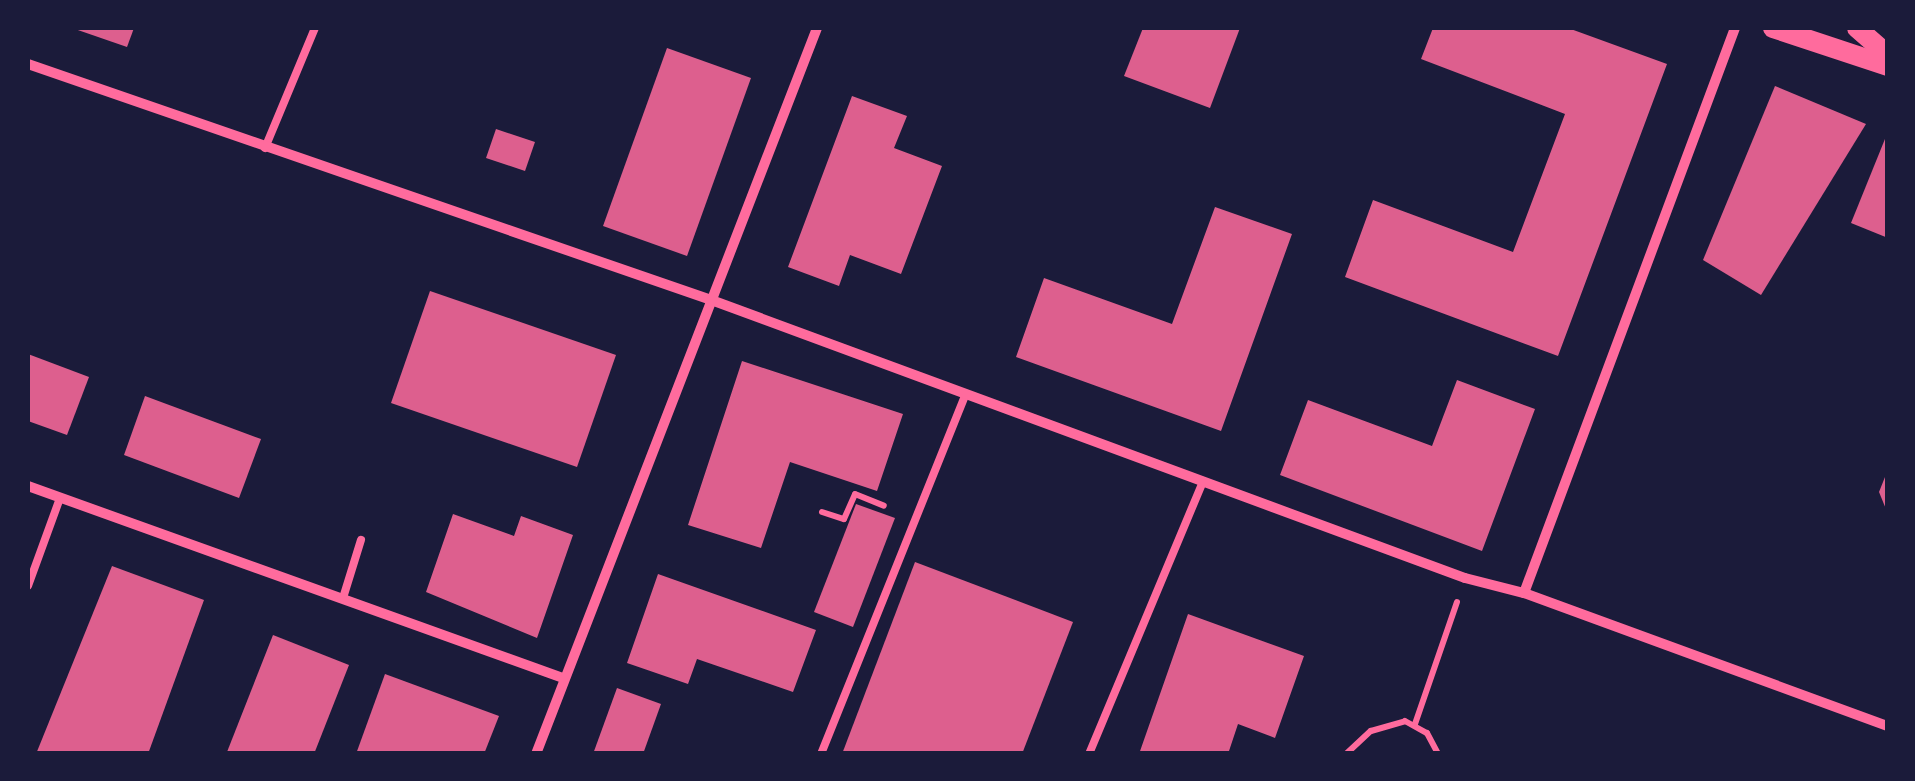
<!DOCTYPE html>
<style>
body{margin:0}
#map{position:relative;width:1915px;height:781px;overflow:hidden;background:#1b1b3a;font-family:Literata,serif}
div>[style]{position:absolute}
.building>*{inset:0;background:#dd5f8e}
.path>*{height:6px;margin:-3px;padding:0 3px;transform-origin:3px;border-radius:3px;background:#ff6b9d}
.service>*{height:8px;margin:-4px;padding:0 4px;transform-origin:4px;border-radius:4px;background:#ff6b9d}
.minor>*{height:10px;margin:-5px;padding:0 5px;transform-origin:5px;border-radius:5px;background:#ff6b9d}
.secondary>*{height:20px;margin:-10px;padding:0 10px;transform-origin:10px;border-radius:10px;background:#ff6b9d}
span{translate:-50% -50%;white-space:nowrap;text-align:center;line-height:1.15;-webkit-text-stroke:8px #1b1b3a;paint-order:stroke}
.frame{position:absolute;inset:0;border:30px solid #1b1b3a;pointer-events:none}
</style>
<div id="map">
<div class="building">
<div style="clip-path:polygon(72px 28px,134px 28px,127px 47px)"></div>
<div style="clip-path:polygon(1143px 28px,1240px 28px,1210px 108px,1124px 76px)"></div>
<div style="clip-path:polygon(1433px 28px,1568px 28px,1667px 64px,1558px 356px,1345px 277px,1373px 200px,1513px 252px,1565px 114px,1421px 59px)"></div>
<div style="clip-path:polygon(667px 48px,751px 78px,687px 256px,603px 226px)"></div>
<div style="clip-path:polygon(1775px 86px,1866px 124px,1761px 295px,1703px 260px)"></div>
<div style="clip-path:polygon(852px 96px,907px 116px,894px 148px,942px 166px,901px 274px,850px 255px,839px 286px,788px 267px)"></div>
<div style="clip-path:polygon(496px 129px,535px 142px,525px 171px,486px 158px)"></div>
<div style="clip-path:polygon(1887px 134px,1888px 134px,1888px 238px,1851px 223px)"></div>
<div style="clip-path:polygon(1215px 207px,1292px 234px,1221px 431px,1016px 357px,1044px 278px,1172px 324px)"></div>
<div style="clip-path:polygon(430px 291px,616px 355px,577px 467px,391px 403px)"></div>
<div style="clip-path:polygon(28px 354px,89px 377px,67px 435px,28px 421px)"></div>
<div style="clip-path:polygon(742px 361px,903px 414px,877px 491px,790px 462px,761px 548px,688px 525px)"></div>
<div style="clip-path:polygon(1457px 380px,1535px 409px,1482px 551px,1280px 475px,1308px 400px,1432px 446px)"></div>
<div style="clip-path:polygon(145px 396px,261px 439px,239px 498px,124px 455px)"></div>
<div style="clip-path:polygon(1887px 472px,1888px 472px,1888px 514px,1879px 492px)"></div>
<div style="clip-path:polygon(856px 504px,895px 518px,853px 627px,814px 612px)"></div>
<div style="clip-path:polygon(453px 514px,514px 536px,521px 516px,573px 535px,537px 638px,426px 592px)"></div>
<div style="clip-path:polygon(915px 562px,1073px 622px,1022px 754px,842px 754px)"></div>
<div style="clip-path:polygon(112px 566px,204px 600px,148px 754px,36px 754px)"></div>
<div style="clip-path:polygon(658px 574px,816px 630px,793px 692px,697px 659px,688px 684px,627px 663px)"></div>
<div style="clip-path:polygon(1188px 614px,1304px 656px,1275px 738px,1238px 724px,1228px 754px,1139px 754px)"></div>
<div style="clip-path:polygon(273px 635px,349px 665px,314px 754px,231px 754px,227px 752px)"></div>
<div style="clip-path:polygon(385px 674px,499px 716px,484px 754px,356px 754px)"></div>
<div style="clip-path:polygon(617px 688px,661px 704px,643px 754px,593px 754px)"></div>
</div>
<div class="path">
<div style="left:822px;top:512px;width:23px;rotate:18deg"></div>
<div style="left:844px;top:519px;width:27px;rotate:-66deg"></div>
<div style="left:855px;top:494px;width:31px;rotate:22deg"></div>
<div style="left:1415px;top:724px;width:129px;rotate:-71deg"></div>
<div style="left:1346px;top:754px;width:34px;rotate:-43deg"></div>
<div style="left:1371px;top:731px;width:35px;rotate:-16deg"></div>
<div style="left:1405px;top:721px;width:25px;rotate:29deg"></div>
<div style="left:1427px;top:733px;width:24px;rotate:62deg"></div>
</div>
<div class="service">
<div style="left:265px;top:148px;width:130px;rotate:-67.4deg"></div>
<div style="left:28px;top:586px;width:94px;rotate:-70deg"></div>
<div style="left:343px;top:598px;width:61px;rotate:-72.8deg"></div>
<div style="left:821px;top:754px;width:388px;rotate:-68.1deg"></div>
<div style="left:1089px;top:754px;width:296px;rotate:-67.3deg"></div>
</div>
<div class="minor">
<div style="left:28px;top:64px;width:726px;rotate:19.06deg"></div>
<div style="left:714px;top:301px;width:800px;rotate:20.25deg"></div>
<div style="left:1465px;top:578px;width:61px;rotate:14.3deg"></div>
<div style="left:1524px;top:593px;width:388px;rotate:20.1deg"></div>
<div style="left:28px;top:486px;width:568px;rotate:19.74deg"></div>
<div style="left:1524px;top:593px;width:603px;rotate:-69.52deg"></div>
<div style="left:536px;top:754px;width:778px;rotate:-68.84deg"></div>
</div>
<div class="secondary">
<div style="left:1773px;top:28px;width:121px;rotate:18.3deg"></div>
<div style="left:1857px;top:28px;width:41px;rotate:41.1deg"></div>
</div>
<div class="frame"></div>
</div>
